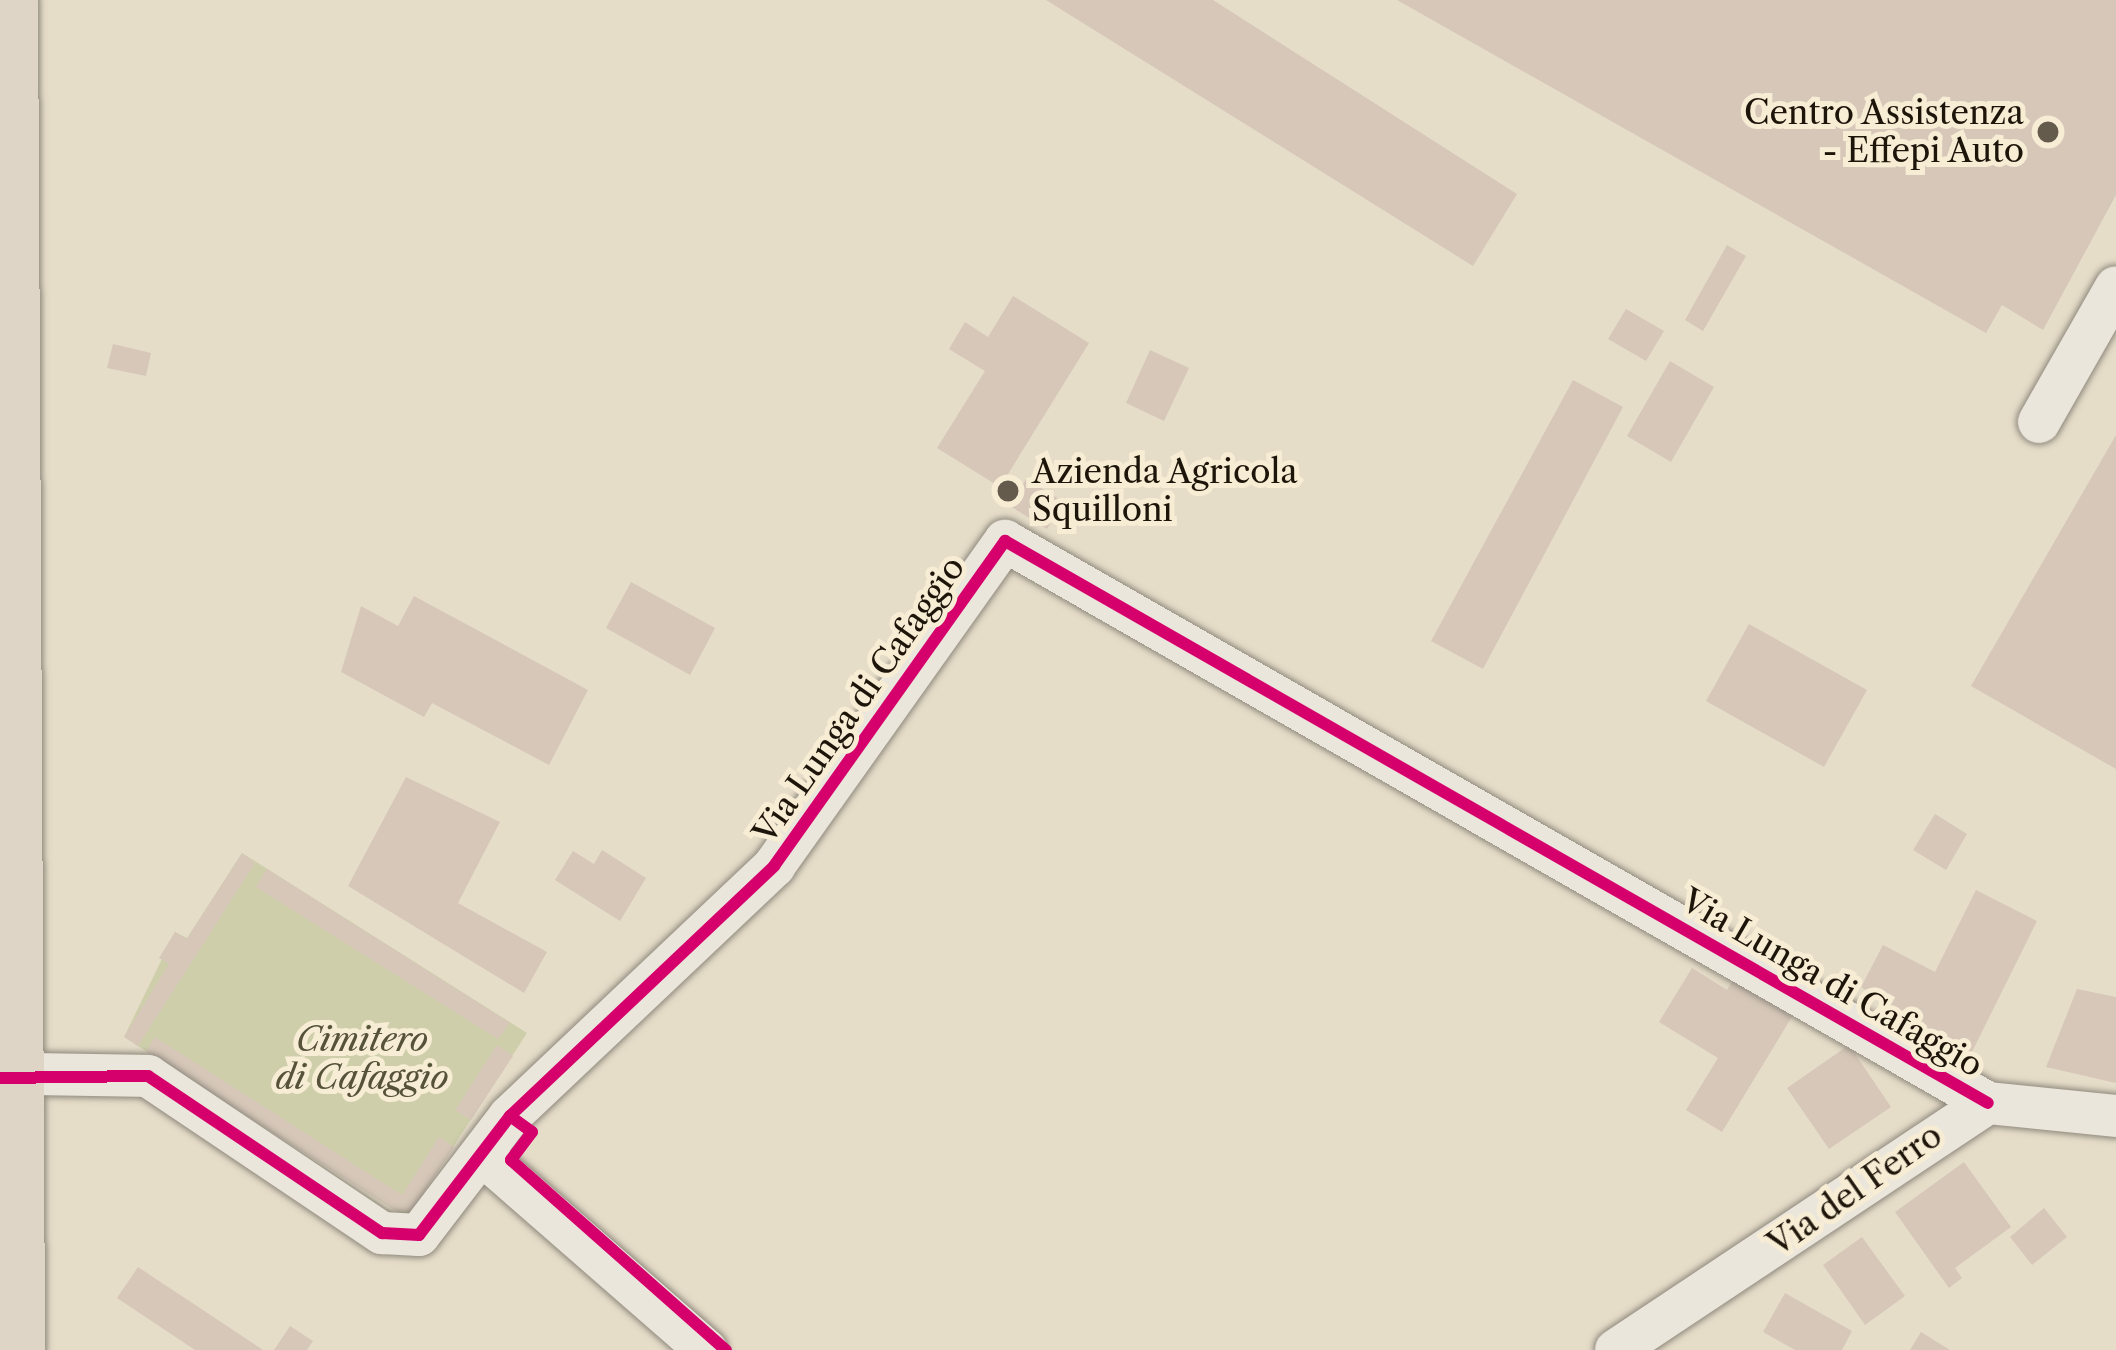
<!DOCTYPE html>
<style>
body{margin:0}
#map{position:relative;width:2116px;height:1350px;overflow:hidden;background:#e6ddc9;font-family:"Libre Caslon Text",serif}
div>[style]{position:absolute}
.green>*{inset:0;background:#cecfaa}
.building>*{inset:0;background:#d6c7b9}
.roads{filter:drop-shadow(0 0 3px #908a7e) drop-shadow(0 0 3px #908a7e)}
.minor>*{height:42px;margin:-21px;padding:0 21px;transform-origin:21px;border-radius:21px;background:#ebe6dc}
.highway>*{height:60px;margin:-30px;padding:0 30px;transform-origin:30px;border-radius:30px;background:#ded5c6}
.cycleway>*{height:12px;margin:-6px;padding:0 6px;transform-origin:6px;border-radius:6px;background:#d6006c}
.dots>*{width:33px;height:33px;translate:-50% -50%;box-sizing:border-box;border:6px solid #f7ecd4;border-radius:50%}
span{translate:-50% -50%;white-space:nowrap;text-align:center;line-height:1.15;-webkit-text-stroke:10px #f7ecd4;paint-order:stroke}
.poi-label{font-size:33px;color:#1e150a}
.right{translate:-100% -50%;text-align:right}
.left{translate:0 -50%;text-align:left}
.street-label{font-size:33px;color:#1e150a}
.park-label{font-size:33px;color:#555239;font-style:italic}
</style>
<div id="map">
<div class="green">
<div style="clip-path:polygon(242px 853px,527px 1033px,407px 1218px,124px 1037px,175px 932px,187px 938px)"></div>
</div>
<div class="building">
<div style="clip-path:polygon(1046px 0,1213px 0,1517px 194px,1473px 266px)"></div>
<div style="clip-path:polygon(1397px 0,2116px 0,2116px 195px,2043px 330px,2002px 305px,1986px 333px)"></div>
<div style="clip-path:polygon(1727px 245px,1746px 256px,1703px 331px,1685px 320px)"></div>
<div style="clip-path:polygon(1013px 296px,1089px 343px,1000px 487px,937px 448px,985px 371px,949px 349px,965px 322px,988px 337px)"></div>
<div style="clip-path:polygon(1626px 309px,1664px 331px,1646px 361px,1608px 339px)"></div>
<div style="clip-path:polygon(113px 344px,151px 353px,146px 376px,107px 368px)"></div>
<div style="clip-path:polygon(1150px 350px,1189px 368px,1164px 421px,1126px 403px)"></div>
<div style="clip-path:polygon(1670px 361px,1714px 387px,1671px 462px,1627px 436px)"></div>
<div style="clip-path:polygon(1573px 380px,1623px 407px,1483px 669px,1431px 641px)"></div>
<div style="clip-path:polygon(2116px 435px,2116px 769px,1971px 686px)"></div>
<div style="clip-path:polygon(1026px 479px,1064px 502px,1047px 529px,1010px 506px)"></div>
<div style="clip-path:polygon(631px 582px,715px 628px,690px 675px,606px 628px)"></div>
<div style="clip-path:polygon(414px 596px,588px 690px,549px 765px,432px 703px,424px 717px,341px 672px,361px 606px,398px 626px)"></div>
<div style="clip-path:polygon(1749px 624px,1867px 690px,1824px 767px,1706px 701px)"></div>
<div style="clip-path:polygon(406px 777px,500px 822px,458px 903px,547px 952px,524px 993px,348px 886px)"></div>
<div style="clip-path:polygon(1935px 814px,1967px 834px,1946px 870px,1913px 850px)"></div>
<div style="clip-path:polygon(602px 850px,646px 878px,620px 921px,555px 880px,573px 851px,594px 864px)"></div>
<div style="clip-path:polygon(242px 853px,255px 863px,138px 1046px,124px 1037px,169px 964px,159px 958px,175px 932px,187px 939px)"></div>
<div style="clip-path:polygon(267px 869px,510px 1023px,498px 1039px,256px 887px)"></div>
<div style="clip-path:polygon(1976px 890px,2037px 921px,1969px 1058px,1861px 987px,1883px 945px,1935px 972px)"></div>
<div style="clip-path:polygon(1692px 968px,1727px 990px,1737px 973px,1796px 1010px,1722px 1132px,1686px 1110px,1718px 1058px,1659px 1022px)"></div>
<div style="clip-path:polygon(2077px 989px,2116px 997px,2116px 1083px,2046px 1067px)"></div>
<div style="clip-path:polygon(155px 1037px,402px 1195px,439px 1137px,454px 1147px,411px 1212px,393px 1209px,146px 1052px)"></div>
<div style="clip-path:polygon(497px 1045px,513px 1056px,471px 1120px,455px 1110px)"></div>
<div style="clip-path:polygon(1849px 1045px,1891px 1107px,1829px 1149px,1787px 1088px)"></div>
<div style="clip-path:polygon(1964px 1162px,2011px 1227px,1955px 1268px,1962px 1278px,1949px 1288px,1895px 1212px)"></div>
<div style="clip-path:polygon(2044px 1208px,2067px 1237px,2032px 1265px,2010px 1237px)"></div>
<div style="clip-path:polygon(1862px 1237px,1905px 1296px,1865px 1325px,1823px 1265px)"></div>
<div style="clip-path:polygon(138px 1267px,263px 1350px,195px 1350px,117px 1298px)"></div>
<div style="clip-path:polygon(1785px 1293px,1852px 1331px,1842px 1350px,1795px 1350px,1763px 1332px)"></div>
<div style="clip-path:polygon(290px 1326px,313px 1341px,307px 1350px,274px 1350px)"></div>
<div style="clip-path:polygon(1921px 1332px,1950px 1350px,1910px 1350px)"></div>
</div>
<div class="roads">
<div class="minor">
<div style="left:2039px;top:422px;width:155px;rotate:-60.3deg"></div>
<div style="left:38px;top:1074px;width:110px;rotate:1deg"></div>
<div style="left:148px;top:1076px;width:282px;rotate:33.9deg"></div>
<div style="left:382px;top:1233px;width:37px;rotate:3deg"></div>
<div style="left:419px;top:1235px;width:150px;rotate:-52.6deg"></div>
<div style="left:510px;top:1116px;width:364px;rotate:-43.4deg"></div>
<div style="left:774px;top:866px;width:399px;rotate:-54.6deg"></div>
<div style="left:1005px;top:541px;width:1132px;rotate:29.76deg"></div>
<div style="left:487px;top:1159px;width:291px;rotate:41.1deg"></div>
<div style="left:1616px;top:1350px;width:447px;rotate:-33.6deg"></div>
<div style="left:1988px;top:1103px;width:129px;rotate:5.8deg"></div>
</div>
<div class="highway">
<div style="left:8px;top:0;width:1350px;rotate:89.7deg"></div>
</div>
</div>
<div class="cycleway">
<div style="left:0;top:1078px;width:148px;rotate:-0.8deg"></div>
<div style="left:148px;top:1076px;width:282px;rotate:33.9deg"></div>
<div style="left:382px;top:1233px;width:37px;rotate:3deg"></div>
<div style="left:419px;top:1235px;width:150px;rotate:-52.6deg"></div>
<div style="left:510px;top:1116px;width:364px;rotate:-43.4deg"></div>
<div style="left:774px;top:866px;width:399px;rotate:-54.6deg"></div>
<div style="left:1005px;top:541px;width:1132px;rotate:29.76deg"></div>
<div style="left:510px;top:1116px;width:27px;rotate:36deg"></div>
<div style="left:532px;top:1132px;width:35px;rotate:127deg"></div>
<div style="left:511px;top:1160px;width:287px;rotate:41.5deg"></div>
</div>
<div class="dots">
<div style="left:2048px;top:132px;background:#645b4d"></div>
<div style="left:1008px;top:491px;background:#645b4d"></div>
</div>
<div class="poi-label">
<span class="right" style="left:2024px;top:132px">Centro Assistenza<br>- Effepi Auto</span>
<span class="left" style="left:1032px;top:491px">Azienda Agricola<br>Squilloni</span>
</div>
<div class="street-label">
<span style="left:859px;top:700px;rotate:-55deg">Via Lunga di Cafaggio</span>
<span style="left:1832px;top:983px;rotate:30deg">Via Lunga di Cafaggio</span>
<span style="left:1855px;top:1190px;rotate:-35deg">Via del Ferro</span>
</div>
<div class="park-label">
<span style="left:362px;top:1059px">Cimitero<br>di Cafaggio</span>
</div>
</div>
